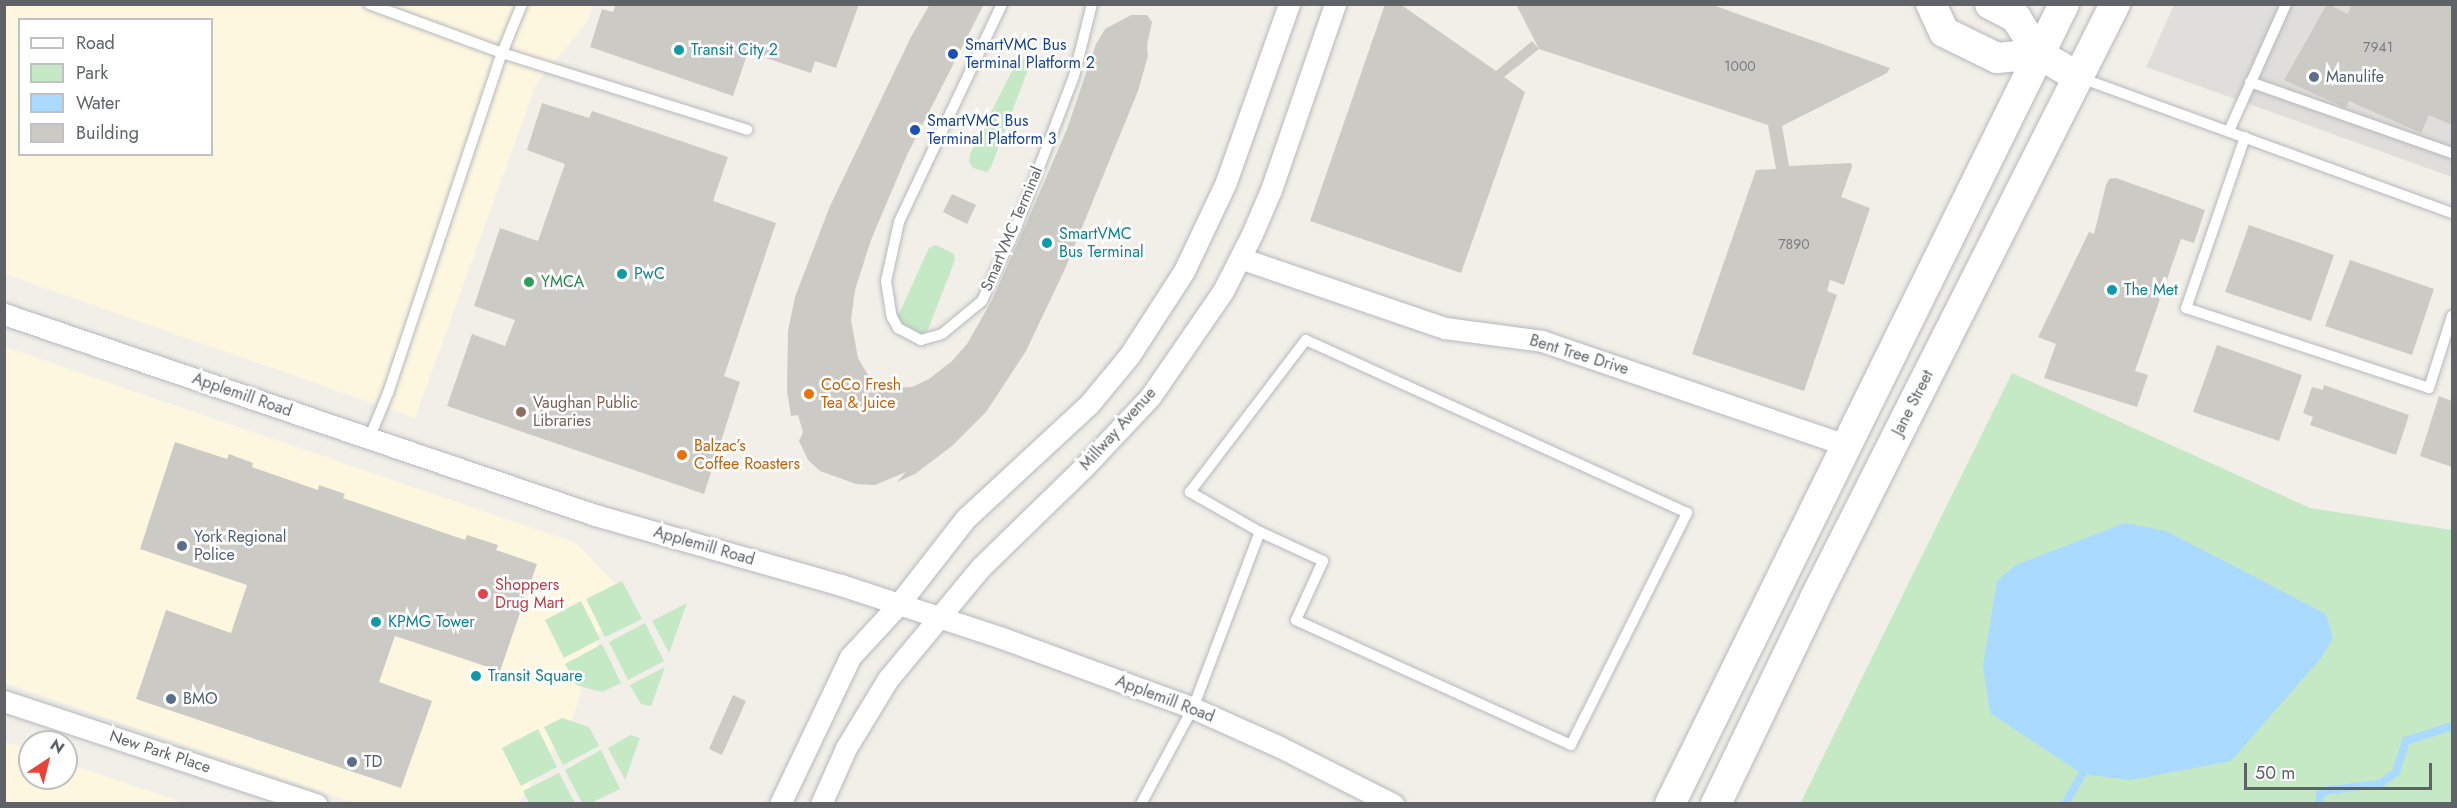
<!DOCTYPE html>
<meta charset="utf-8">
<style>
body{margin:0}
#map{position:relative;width:2457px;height:808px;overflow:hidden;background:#f1efe8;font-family:Jost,sans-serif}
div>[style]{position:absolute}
.commercial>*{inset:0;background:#fef7e0}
.industrial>*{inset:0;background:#e0deda}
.green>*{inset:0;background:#c5e8c5}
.water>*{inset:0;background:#aadaff}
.stream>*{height:8px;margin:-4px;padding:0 4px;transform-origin:4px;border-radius:4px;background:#aadaff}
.building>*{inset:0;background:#cccac5}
.roads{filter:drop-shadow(0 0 2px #b5b8bc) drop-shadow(0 0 2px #b5b8bc)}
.lane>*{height:10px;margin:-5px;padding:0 5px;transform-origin:5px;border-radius:5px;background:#fff}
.street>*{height:21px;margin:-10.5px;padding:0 10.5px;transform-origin:10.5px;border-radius:10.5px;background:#fff}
.secondary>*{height:30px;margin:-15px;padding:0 15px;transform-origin:15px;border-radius:15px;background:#fff}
.dots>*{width:16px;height:16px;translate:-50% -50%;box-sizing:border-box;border:3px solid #fff;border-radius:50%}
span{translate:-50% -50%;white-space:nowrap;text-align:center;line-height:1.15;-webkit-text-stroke:5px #fff;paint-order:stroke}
.number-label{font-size:14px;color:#7a7d7f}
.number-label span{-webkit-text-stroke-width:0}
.transit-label{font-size:16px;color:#164399}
.left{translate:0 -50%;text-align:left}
.culture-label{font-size:16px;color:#0d838f}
.service-label{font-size:16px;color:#4e5e75}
.street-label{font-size:16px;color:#5f6368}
.leisure-label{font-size:16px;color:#27864d}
.food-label{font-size:16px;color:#c56008}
.education-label{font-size:16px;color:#785e54}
.health-label{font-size:16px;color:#be3a42}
.frame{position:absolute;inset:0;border:6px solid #5f6368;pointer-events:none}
.legend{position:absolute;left:18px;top:18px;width:195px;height:138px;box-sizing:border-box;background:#fff;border:2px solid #bfc1c3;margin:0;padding:8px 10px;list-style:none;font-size:18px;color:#5f6368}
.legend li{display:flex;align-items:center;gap:12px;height:30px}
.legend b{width:30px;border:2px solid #bfc1c3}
.north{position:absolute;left:18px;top:730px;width:60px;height:60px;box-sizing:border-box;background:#fff;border:2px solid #bfc1c3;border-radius:50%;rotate:35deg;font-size:16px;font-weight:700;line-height:24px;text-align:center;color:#5f6368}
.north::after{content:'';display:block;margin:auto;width:21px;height:27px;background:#ea4335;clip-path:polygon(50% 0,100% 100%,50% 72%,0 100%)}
.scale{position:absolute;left:2244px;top:763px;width:188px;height:27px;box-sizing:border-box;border:3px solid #5f6368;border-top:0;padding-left:8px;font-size:18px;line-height:21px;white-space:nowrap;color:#5f6368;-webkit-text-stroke:4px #fff;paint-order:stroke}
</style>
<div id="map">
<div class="commercial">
<div style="clip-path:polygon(evenodd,5px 5px,593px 5px,586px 24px,537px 82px,415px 418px,5px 274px,5px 5px,20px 20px,212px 20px,212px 154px,20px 154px,20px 20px)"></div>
<div style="clip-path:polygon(5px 347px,576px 543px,615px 584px,574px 715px,519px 803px,355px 803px,5px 683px)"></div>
<div style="clip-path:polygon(4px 742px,30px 750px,30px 778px,66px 778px,66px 763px,185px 803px,5px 803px)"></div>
</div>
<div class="industrial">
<div style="clip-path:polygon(2174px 5px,2452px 5px,2452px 177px,2146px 67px)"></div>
</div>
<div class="green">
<div style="clip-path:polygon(1018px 59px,1026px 60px,1029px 67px,991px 167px,987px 172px,973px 168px,969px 162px,970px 154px)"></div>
<div style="clip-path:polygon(936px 245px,954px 254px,955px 260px,927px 332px,921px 334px,901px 324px,898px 316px,929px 248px)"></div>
<div style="clip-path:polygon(2012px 373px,2310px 508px,2452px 530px,2452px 803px,1800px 804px)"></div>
<div style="clip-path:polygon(622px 581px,642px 619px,605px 637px,586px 599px)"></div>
<div style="clip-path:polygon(581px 601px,600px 639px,564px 658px,545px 620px)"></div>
<div style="clip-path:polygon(687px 603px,669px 653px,652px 621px)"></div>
<div style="clip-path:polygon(645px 623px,664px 661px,628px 680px,609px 642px)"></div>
<div style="clip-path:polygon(602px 644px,621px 683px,602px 692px,576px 685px,565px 664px)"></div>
<div style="clip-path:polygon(665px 667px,651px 706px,641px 704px,630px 685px)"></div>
<div style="clip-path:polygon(562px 718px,589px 727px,599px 746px,563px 765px,544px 727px)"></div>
<div style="clip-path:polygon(538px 729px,557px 767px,521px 786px,502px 748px)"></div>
<div style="clip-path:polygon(630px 735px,640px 738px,625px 780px,608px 748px)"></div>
<div style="clip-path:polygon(601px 750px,620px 789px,591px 803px,582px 803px,565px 770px)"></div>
<div style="clip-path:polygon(559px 773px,575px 803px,529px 803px,523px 791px)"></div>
</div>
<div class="water">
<div style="clip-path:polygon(2125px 523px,2166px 531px,2326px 614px,2333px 638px,2321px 658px,2231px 761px,2131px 780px,2082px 774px,1990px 713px,1983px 666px,1997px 581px,2016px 565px)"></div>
</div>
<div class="stream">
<div style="left:2065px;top:804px;width:34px;rotate:-60deg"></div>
<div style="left:2319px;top:804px;width:10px;rotate:-84deg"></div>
<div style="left:2320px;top:794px;width:10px;rotate:-24deg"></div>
<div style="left:2329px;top:790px;width:51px;rotate:-6.7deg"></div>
<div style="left:2380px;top:784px;width:20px;rotate:-37deg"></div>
<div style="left:2396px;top:772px;width:33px;rotate:-72deg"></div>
<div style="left:2406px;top:741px;width:48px;rotate:-18.1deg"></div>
</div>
<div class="building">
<div style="clip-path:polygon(616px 4px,859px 4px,836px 68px,815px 61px,811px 73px,748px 52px,733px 96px,590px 47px,602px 9px,613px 12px)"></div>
<div style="clip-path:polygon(930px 4px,984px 4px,907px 155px,871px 240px,855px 290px,851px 320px,858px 358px,868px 375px,888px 388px,912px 387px,929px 379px,952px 361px,967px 344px,992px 300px,1027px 222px,1067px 129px,1096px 44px,1105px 29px,1131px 15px,1147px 15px,1152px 22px,1147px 45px,1148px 56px,1138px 91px,1065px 269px,1026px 351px,986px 412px,952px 446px,915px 474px,897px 482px,906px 472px,875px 485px,856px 484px,820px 471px,808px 460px,799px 441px,803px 432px,798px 415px,791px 416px,787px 391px,788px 331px,795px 297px,830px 206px,911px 37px)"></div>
<div style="clip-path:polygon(1385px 4px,1400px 4px,1496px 71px,1532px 41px,1539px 49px,1504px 77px,1525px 92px,1461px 273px,1310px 221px)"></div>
<div style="clip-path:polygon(1516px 4px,1710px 4px,1890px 68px,1887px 73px,1782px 126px,1789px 166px,1851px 163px,1852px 167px,1841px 197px,1870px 208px,1844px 285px,1830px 280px,1827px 291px,1837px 295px,1804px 391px,1692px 354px,1756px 170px,1776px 169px,1768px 125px,1539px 49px)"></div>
<div style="clip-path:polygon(2327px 4px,2348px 14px,2352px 4px,2452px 4px,2452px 125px,2429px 115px,2421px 133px,2349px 101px,2346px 108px,2284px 80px)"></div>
<div style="clip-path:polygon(542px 103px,589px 118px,592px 111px,728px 157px,713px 201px,776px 223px,724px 376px,740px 382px,704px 494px,447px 406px,472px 334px,505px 346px,515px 320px,474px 306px,500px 228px,538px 241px,565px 164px,527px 150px)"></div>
<div style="clip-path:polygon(2116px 178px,2205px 210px,2194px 243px,2181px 239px,2135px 371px,2148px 375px,2137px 407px,2044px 378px,2056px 344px,2038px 337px,2089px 232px,2094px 234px,2106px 185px,2109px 179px)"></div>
<div style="clip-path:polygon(952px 194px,976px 205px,967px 224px,943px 212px)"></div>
<div style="clip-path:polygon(2249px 225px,2334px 255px,2311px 321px,2225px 292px)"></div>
<div style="clip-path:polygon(2350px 260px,2434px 289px,2412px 355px,2325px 326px)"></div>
<div style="clip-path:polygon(2217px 345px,2302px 375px,2279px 441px,2193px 412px)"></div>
<div style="clip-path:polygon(2324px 385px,2409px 415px,2396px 455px,2310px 425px,2313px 417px,2303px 413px,2312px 387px,2323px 390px)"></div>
<div style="clip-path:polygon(2439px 396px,2452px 401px,2452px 467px,2420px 456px)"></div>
<div style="clip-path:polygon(175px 442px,227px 459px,229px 454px,253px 463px,252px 467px,318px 490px,319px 485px,345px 494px,343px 498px,465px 540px,467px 535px,498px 545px,496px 550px,537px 564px,500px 671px,395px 636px,379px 682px,432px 701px,401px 788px,136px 699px,166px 610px,231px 633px,247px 585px,140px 549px)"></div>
<div style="clip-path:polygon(733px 695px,746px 701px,722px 755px,709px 749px)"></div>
</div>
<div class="roads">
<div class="lane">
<div style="left:369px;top:4px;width:142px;rotate:20.2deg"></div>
<div style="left:502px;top:53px;width:257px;rotate:17.4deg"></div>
<div style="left:1002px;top:4px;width:241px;rotate:115.3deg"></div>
<div style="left:899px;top:222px;width:60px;rotate:102.4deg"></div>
<div style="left:886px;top:281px;width:36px;rotate:81deg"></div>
<div style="left:892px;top:317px;width:13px;rotate:61deg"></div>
<div style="left:898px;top:328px;width:26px;rotate:28deg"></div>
<div style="left:921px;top:340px;width:22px;rotate:-16deg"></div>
<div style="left:942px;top:334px;width:52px;rotate:-39.5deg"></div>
<div style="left:982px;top:301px;width:81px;rotate:-65deg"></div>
<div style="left:1016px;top:228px;width:163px;rotate:-69.1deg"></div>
<div style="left:1074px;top:76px;width:74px;rotate:-76deg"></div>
<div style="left:2081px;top:78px;width:395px;rotate:20deg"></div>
<div style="left:2250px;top:82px;width:214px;rotate:19.4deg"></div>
<div style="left:2229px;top:131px;width:139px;rotate:-65.8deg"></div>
<div style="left:2245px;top:137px;width:181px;rotate:109deg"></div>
<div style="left:2186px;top:308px;width:256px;rotate:18.2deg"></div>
<div style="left:2429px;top:388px;width:76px;rotate:-72.3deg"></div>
<div style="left:1306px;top:340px;width:418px;rotate:24.4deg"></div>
<div style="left:1687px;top:513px;width:259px;rotate:116.6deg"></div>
<div style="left:1571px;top:745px;width:302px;rotate:-155.6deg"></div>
<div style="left:1296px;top:620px;width:65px;rotate:-65.4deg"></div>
<div style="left:1323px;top:561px;width:69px;rotate:-155.3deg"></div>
<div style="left:1260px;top:532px;width:81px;rotate:-150.3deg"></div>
<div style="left:1190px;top:492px;width:191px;rotate:-52.7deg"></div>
<div style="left:369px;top:439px;width:50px;rotate:-67.6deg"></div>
<div style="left:388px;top:393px;width:359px;rotate:-71.5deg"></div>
<div style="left:502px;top:53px;width:53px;rotate:-67.8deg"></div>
<div style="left:1141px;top:804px;width:109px;rotate:-61.6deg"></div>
<div style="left:1193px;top:708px;width:188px;rotate:-69.2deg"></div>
</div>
<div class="street">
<div style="left:1240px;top:258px;width:217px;rotate:18.9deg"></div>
<div style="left:1445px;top:328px;width:98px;rotate:7.6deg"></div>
<div style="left:1542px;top:341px;width:321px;rotate:18.9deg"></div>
<div style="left:4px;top:314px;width:624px;rotate:18.78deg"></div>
<div style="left:595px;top:515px;width:256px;rotate:15.9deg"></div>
<div style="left:841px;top:585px;width:169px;rotate:18.2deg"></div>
<div style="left:1002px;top:638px;width:203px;rotate:20.1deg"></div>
<div style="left:1193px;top:708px;width:95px;rotate:24.1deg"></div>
<div style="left:1280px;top:747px;width:127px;rotate:26.8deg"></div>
<div style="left:4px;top:701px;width:329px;rotate:18.3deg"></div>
<div style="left:780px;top:804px;width:163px;rotate:-64.5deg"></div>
<div style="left:850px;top:657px;width:71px;rotate:-47.3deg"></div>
<div style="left:898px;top:605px;width:110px;rotate:-52deg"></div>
<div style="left:966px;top:518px;width:169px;rotate:-42.8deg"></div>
<div style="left:1090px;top:403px;width:61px;rotate:-50.3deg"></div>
<div style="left:1129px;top:356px;width:101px;rotate:-57.1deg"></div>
<div style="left:1184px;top:271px;width:98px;rotate:-64.7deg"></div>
<div style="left:1226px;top:182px;width:189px;rotate:-70.5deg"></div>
<div style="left:821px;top:804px;width:61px;rotate:-65.9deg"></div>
<div style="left:846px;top:748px;width:81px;rotate:-58.7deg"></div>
<div style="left:888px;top:679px;width:146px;rotate:-50.3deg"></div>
<div style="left:981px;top:567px;width:144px;rotate:-44.2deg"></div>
<div style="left:1084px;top:467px;width:96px;rotate:-46.7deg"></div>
<div style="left:1150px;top:397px;width:129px;rotate:-55.4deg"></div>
<div style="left:1223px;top:291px;width:64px;rotate:-63deg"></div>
<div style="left:1252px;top:234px;width:48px;rotate:-66.6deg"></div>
<div style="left:1271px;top:190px;width:197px;rotate:-71deg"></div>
</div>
<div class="secondary">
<div style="left:1931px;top:4px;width:31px;rotate:65deg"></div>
<div style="left:1944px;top:32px;width:59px;rotate:26.1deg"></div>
<div style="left:1997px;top:58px;width:42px;rotate:-5.4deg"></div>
<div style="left:1990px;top:4px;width:30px;rotate:28deg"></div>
<div style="left:2016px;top:18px;width:43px;rotate:57.4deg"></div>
<div style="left:2039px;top:54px;width:45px;rotate:30.5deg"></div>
<div style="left:1670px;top:804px;width:892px;rotate:-63.78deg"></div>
<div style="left:1716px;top:804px;width:229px;rotate:-64.3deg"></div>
<div style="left:1815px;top:598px;width:665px;rotate:-63.2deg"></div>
</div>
</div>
<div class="dots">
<div style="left:679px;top:50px;background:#0f9aa8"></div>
<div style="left:953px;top:54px;background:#1a4fb4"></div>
<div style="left:2314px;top:77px;background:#5c6f8a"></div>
<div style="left:915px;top:130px;background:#1a4fb4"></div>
<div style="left:1047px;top:243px;background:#0f9aa8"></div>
<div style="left:622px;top:274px;background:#0f9aa8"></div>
<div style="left:529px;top:282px;background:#2e9e5b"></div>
<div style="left:2112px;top:290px;background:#0f9aa8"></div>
<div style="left:809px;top:394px;background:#e8710a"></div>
<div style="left:521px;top:412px;background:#8d6e63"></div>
<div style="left:682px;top:455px;background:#e8710a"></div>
<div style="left:182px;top:546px;background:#5c6f8a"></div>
<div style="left:483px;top:594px;background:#e0444e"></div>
<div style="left:376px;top:622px;background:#0f9aa8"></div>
<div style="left:476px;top:676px;background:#0f9aa8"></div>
<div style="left:171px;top:699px;background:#5c6f8a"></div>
<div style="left:352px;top:762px;background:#5c6f8a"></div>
</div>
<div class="number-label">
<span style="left:2378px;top:47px">7941</span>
<span style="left:1740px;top:66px">1000</span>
<span style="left:1794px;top:244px">7890</span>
</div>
<div class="transit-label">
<span class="left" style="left:965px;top:54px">SmartVMC Bus<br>Terminal Platform 2</span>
<span class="left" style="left:927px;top:130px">SmartVMC Bus<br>Terminal Platform 3</span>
</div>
<div class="culture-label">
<span class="left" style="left:691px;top:50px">Transit City 2</span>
<span class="left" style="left:1059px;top:243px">SmartVMC<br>Bus Terminal</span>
<span class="left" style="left:634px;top:274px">PwC</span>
<span class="left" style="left:2124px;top:290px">The Met</span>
<span class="left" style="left:388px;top:622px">KPMG Tower</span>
<span class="left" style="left:488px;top:676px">Transit Square</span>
</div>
<div class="service-label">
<span class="left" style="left:2326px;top:77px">Manulife</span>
<span class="left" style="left:194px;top:546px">York Regional<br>Police</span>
<span class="left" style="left:183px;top:699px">BMO</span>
<span class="left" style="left:364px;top:762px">TD</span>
</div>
<div class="street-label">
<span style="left:1012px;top:229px;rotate:-67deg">SmartVMC Terminal</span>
<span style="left:1579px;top:355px;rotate:17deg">Bent Tree Drive</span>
<span style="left:242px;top:395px;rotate:19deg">Applemill Road</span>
<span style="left:1913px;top:403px;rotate:-63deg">Jane Street</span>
<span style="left:1118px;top:429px;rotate:-48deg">Millway Avenue</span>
<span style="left:704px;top:546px;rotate:16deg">Applemill Road</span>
<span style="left:1165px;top:699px;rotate:21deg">Applemill Road</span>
<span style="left:160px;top:752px;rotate:18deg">New Park Place</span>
</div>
<div class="leisure-label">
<span class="left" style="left:541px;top:282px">YMCA</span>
</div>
<div class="food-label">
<span class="left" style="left:821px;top:394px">CoCo Fresh<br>Tea &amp; Juice</span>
<span class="left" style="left:694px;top:455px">Balzac’s<br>Coffee Roasters</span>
</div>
<div class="education-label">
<span class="left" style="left:533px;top:412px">Vaughan Public<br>Libraries</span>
</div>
<div class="health-label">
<span class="left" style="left:495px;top:594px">Shoppers<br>Drug Mart</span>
</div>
<div class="frame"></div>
<ul class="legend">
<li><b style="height:8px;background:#fff"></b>Road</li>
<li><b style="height:16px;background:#c5e8c5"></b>Park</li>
<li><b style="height:16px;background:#aadaff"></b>Water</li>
<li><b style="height:16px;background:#cccac5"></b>Building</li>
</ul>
<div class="north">N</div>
<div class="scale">50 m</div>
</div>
